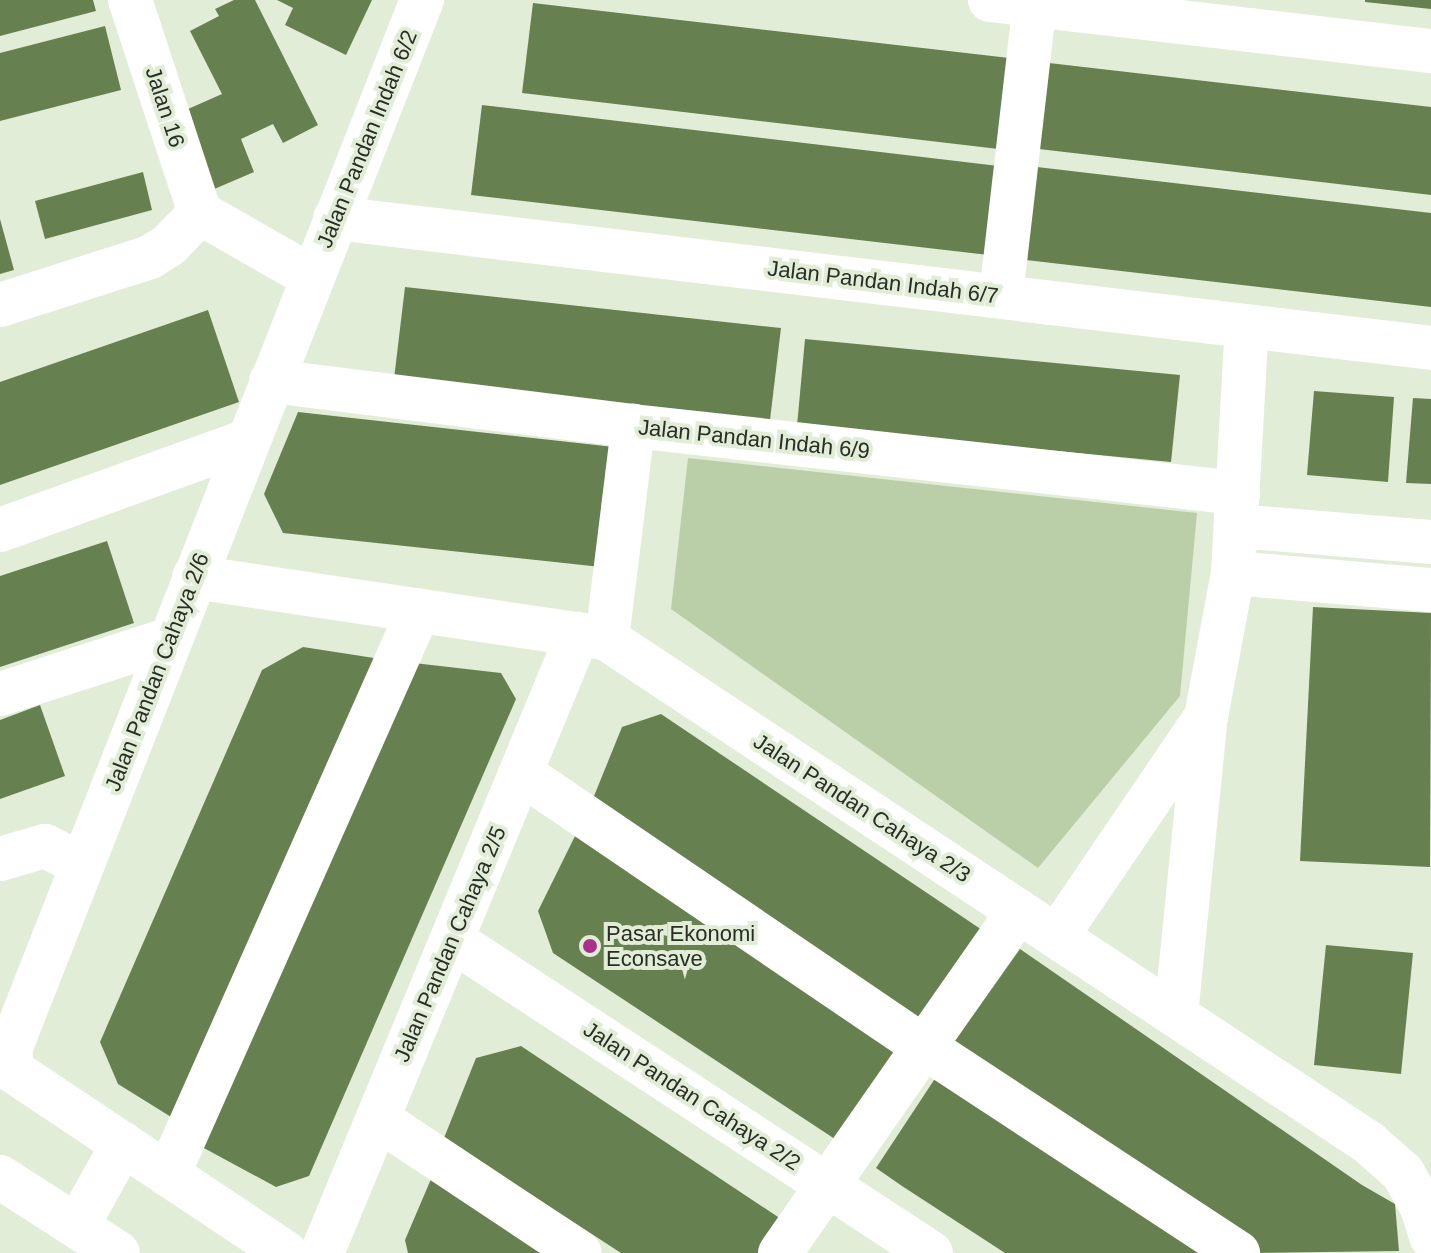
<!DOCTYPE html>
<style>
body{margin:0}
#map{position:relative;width:1431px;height:1253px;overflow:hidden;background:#e2edd8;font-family:Helvetica,sans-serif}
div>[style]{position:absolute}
.green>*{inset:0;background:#bacfa8}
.building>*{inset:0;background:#678050}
.minor>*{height:44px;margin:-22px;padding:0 22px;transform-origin:22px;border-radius:22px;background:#fff}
.dots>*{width:22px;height:22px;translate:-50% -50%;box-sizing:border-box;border:4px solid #e2edd8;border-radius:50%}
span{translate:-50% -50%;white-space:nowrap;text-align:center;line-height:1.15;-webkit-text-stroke:8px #e2edd8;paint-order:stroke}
.street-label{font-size:22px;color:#292d25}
.poi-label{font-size:22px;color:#292d25}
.left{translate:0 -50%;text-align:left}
</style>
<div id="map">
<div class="green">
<div style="clip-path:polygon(688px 458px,1197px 513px,1180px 696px,1038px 868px,671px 609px)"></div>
</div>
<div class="building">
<div style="clip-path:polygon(0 0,93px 0,96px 11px,0 36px)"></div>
<div style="clip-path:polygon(234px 0,255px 0,318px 125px,283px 143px,273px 124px,241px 139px,254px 172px,212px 190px,179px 113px,222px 94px,190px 31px,219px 16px,215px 9px)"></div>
<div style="clip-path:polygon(277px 0,372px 0,346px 55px,285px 25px,293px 8px)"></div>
<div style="clip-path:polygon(1365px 0,1431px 0,1431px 9px,1365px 2px)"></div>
<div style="clip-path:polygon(533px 3px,1018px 59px,1007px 150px,522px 93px)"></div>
<div style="clip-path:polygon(105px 26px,121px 90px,0 121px,0 53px)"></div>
<div style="clip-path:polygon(1049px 63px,1431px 107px,1431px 195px,1039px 149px)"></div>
<div style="clip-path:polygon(482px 105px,1007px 167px,997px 256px,471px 195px)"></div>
<div style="clip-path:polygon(1037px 167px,1431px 213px,1431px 307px,1026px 260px)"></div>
<div style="clip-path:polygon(143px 172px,152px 210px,45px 239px,35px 201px)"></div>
<div style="clip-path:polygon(0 219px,14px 270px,0 274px)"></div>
<div style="clip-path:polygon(405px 287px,781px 328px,770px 420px,394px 379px)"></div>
<div style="clip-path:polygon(208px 310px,239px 402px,0 485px,0 382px)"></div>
<div style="clip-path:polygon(805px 339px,1180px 375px,1171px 462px,797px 426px)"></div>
<div style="clip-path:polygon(1314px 391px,1394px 397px,1388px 482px,1307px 475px)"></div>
<div style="clip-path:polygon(1413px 398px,1431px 399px,1431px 484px,1406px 483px)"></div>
<div style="clip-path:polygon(298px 412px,614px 447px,601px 567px,283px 533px,264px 494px)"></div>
<div style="clip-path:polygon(107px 541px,134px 623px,0 667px,0 576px)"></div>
<div style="clip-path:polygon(1313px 607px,1431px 613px,1430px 867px,1300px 861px)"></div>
<div style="clip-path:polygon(303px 647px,387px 660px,184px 1125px,118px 1084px,100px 1042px,262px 670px)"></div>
<div style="clip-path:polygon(414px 663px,501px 673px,516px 699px,309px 1176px,276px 1187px,202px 1147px)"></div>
<div style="clip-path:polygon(40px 705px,65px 776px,0 799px,0 720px)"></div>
<div style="clip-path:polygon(661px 714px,991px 936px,927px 1031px,590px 806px,622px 727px)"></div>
<div style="clip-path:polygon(577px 832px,911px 1051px,847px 1147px,553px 953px,538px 911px)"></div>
<div style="clip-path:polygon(1326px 945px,1413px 953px,1401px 1074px,1314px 1065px)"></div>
<div style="clip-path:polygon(1020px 949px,1362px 1185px,1395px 1204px,1399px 1251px,1246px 1253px,950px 1048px)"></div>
<div style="clip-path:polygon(521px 1046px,784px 1221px,763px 1253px,621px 1253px,444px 1138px,476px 1058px)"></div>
<div style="clip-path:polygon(938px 1074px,1210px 1253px,1005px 1253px,902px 1186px,876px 1168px)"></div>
<div style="clip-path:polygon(437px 1165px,567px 1253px,408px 1253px,405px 1240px)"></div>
</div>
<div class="minor">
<div style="left:130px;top:0;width:224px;rotate:71.8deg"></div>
<div style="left:990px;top:0;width:444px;rotate:6.6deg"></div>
<div style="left:335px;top:218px;width:1104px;rotate:6.76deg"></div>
<div style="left:1001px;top:296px;width:298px;rotate:-83.4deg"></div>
<div style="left:0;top:305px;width:157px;rotate:-17.7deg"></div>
<div style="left:150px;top:257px;width:22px;rotate:-32deg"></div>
<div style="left:169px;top:245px;width:45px;rotate:-45.9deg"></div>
<div style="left:200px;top:213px;width:129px;rotate:29.7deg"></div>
<div style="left:271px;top:381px;width:365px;rotate:7.1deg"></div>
<div style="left:633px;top:426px;width:609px;rotate:6.32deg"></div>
<div style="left:1236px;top:526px;width:196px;rotate:4.7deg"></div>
<div style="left:0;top:530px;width:263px;rotate:-19.8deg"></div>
<div style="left:1233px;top:573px;width:199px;rotate:4.9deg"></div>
<div style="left:194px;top:577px;width:418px;rotate:8.5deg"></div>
<div style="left:607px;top:639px;width:914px;rotate:33.48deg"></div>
<div style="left:1369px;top:1143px;width:45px;rotate:41.4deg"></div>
<div style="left:1403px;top:1173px;width:39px;rotate:61deg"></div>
<div style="left:1422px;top:1207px;width:31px;rotate:73deg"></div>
<div style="left:607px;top:639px;width:215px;rotate:-83deg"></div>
<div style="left:0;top:694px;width:179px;rotate:-17.9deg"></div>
<div style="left:521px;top:773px;width:486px;rotate:34.2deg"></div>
<div style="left:923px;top:1046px;width:377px;rotate:33.3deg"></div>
<div style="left:0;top:859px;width:47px;rotate:-16.1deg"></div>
<div style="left:45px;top:846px;width:40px;rotate:26.6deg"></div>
<div style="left:1057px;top:936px;width:265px;rotate:-55.8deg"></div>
<div style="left:1206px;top:717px;width:147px;rotate:-79.4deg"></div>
<div style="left:1233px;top:573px;width:247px;rotate:-86.8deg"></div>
<div style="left:452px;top:940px;width:572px;rotate:33.16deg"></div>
<div style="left:1176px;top:1015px;width:293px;rotate:-84.3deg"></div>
<div style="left:378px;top:1119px;width:242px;rotate:33.6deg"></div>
<div style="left:168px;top:1175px;width:618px;rotate:-66.05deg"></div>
<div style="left:0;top:1177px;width:140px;rotate:32.8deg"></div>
<div style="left:77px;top:1226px;width:94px;rotate:-60.7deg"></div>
<div style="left:286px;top:1253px;width:332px;rotate:-146.3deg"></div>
<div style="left:10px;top:1069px;width:22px;rotate:-87deg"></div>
<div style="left:11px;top:1047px;width:1125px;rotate:-68.57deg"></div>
<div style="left:322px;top:1253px;width:670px;rotate:-67.53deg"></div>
<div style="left:780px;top:1253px;width:417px;rotate:-55.1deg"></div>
</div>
<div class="dots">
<div style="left:590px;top:946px;background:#a93289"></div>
</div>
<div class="street-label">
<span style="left:165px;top:107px;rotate:72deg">Jalan 16</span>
<span style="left:367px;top:139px;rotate:-68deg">Jalan Pandan Indah 6/2</span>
<span style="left:883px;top:282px;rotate:7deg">Jalan Pandan Indah 6/7</span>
<span style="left:754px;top:439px;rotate:6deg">Jalan Pandan Indah 6/9</span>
<span style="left:157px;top:672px;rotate:-69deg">Jalan Pandan Cahaya 2/6</span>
<span style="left:862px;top:808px;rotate:33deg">Jalan Pandan Cahaya 2/3</span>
<span style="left:450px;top:944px;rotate:-67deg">Jalan Pandan Cahaya 2/5</span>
<span style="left:692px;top:1096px;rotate:33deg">Jalan Pandan Cahaya 2/2</span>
</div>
<div class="poi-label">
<span class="left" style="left:606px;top:946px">Pasar Ekonomi<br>Econsave</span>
</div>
</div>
